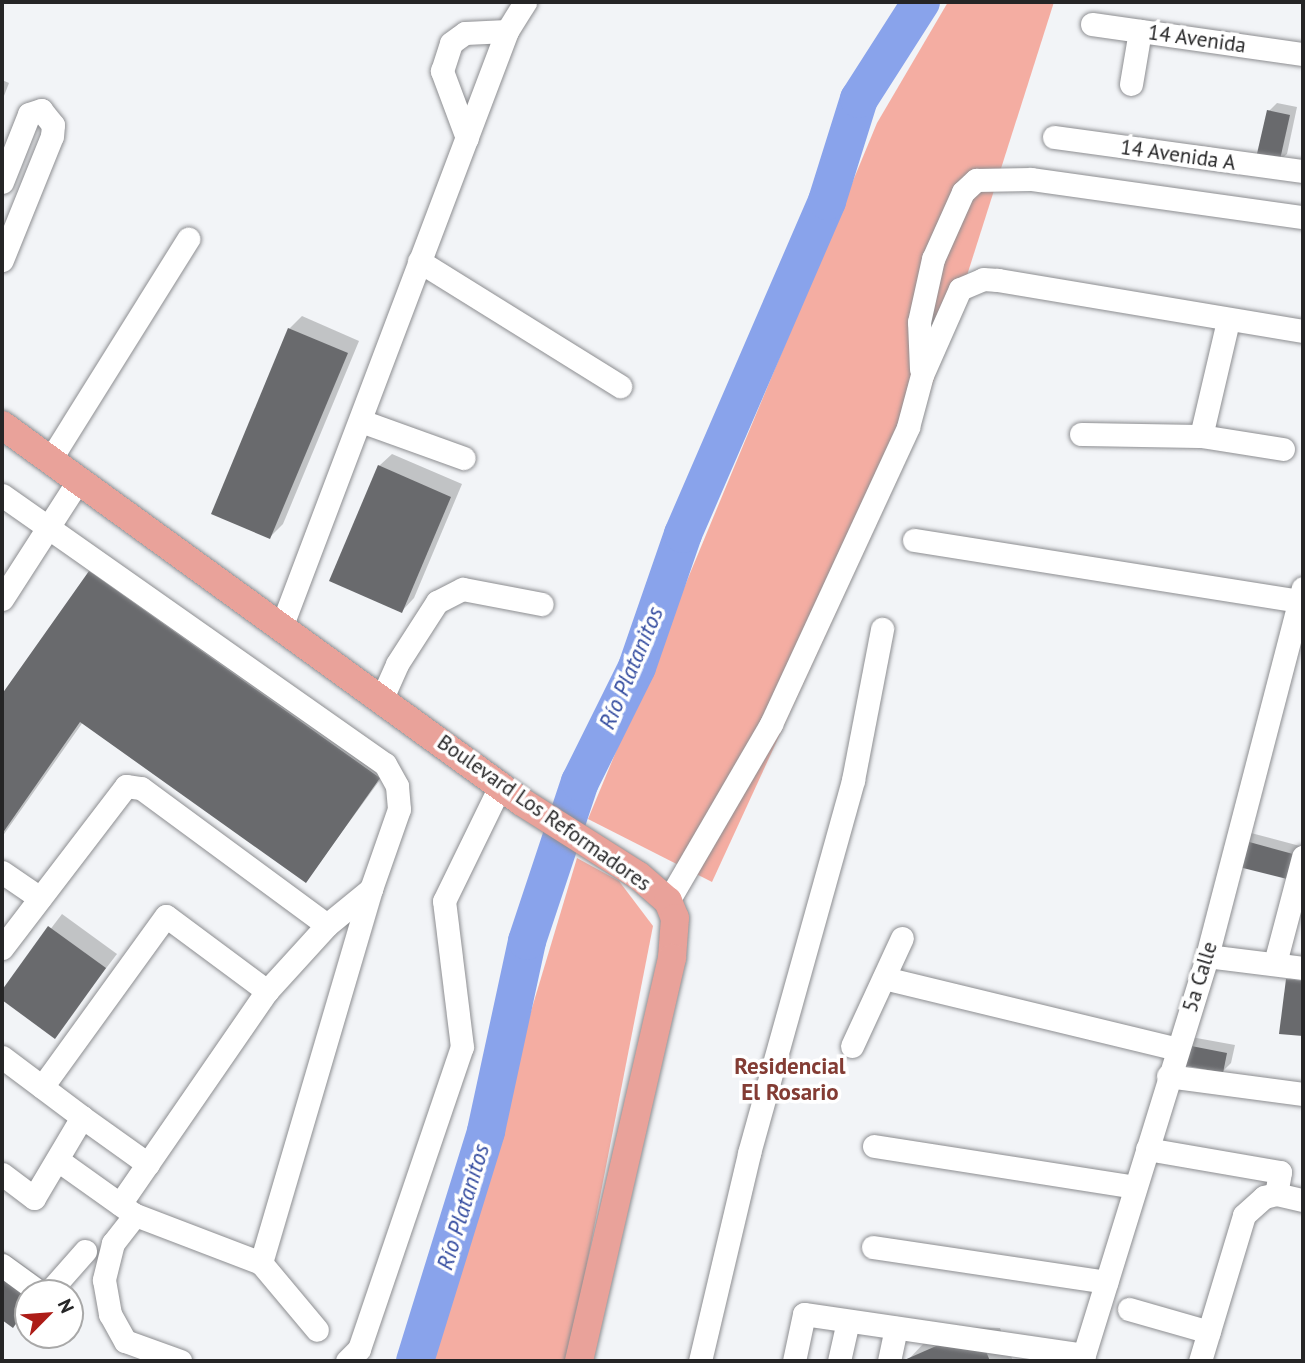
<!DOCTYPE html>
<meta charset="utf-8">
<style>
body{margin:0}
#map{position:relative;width:1305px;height:1363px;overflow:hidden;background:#f2f4f7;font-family:"PT Sans",sans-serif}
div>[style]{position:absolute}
.green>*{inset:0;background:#f4ada2}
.shadow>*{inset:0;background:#0003}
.river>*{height:38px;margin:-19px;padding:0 19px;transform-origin:19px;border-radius:19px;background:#89a3eb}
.building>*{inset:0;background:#696a6d}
.roads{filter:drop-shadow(0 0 2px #8d8e91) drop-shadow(0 0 2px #8d8e91)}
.minor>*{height:23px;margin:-11.5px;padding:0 11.5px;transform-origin:11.5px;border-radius:11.5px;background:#fff}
.major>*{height:28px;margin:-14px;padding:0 14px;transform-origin:14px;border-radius:14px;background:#e9a29a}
span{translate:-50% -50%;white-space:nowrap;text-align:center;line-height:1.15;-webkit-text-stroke:7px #fff;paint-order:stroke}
.street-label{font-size:21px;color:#252526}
.water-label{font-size:23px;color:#334b9f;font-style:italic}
.neighbourhood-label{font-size:23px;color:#833c34;font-weight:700}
.frame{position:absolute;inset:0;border:4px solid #252526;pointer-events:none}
.north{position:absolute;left:14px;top:1279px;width:70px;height:70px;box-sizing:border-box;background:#fff;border:2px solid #a8a8a8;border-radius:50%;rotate:65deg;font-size:19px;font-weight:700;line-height:28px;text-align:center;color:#252526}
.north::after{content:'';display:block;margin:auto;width:24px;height:32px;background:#ad1c17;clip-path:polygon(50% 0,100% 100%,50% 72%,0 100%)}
</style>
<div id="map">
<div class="green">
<div style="clip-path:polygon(948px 2px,1054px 2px,913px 445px,712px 882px,588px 819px,877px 123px)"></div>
<div style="clip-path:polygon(577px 858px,619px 881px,653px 926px,568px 1361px,426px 1361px)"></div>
</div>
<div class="shadow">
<div style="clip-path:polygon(2px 80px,9px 83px,2px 101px)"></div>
<div style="clip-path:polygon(1277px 103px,1297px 107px,1287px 154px,1278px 162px,1269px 111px)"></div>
<div style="clip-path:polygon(302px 316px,359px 341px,283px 524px,270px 537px,289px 329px)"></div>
<div style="clip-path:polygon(392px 454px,462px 484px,414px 598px,402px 611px,379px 466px)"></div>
<div style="clip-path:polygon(102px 559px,391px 765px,306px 881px,83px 722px,2px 837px,2px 697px)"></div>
<div style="clip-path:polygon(1251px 833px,1300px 846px,1294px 869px,1243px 841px)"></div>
<div style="clip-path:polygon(62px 914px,117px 954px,54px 1036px,2px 998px,2px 993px)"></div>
<div style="clip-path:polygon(1301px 967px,1303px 1034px,1281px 1032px,1288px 980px)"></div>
<div style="clip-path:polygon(1191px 1037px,1235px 1045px,1231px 1063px,1223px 1071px,1179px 1062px)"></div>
<div style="clip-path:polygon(2px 1250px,47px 1282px,28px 1293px,28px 1309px,13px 1325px,2px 1317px)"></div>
<div style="clip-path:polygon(961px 1327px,1000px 1328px,1013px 1361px,907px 1361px,923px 1344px)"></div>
</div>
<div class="river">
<div style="left:415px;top:1361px;width:241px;rotate:-72.8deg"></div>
<div style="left:486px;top:1131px;width:194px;rotate:-77.8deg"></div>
<div style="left:527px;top:941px;width:168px;rotate:-71.6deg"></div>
<div style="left:580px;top:782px;width:128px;rotate:-63.6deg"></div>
<div style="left:637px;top:667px;width:141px;rotate:-70.9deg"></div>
<div style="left:683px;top:534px;width:363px;rotate:-66.6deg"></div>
<div style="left:827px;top:201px;width:107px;rotate:-72.6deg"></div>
<div style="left:859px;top:99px;width:115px;rotate:-57.4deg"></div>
</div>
<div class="building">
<div style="clip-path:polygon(1267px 110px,1290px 115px,1279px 164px,1256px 158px)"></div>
<div style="clip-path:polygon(288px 328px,348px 353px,270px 539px,211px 514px)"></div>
<div style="clip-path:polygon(378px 465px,451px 497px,402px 613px,329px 581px)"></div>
<div style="clip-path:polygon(89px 571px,380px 778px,306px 883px,80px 722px,2px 834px,2px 694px)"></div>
<div style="clip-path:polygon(1242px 840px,1293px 854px,1287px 879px,1235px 866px)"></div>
<div style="clip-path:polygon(48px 926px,106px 968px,55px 1039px,2px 1000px,2px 990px)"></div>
<div style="clip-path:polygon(1286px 979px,1303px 981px,1303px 1036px,1279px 1034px)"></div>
<div style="clip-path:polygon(1181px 1044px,1227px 1053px,1223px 1073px,1177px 1064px)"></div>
<div style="clip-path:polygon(2px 1271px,28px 1293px,28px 1306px,13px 1328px,2px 1320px)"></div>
<div style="clip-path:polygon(943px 1343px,983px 1344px,990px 1361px,902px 1361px)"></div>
</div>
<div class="roads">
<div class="minor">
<div style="left:1092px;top:24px;width:213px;rotate:8.1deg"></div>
<div style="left:1131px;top:84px;width:54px;rotate:-80.4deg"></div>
<div style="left:1054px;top:137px;width:251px;rotate:7.8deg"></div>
<div style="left:467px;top:138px;width:72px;rotate:-110.5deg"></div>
<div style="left:442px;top:71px;width:29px;rotate:-72deg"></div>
<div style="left:451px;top:43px;width:17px;rotate:-36deg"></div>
<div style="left:465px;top:33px;width:42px;rotate:-2.7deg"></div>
<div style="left:2px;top:182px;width:73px;rotate:-68.3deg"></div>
<div style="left:29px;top:114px;width:13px;rotate:-18deg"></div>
<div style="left:41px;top:110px;width:19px;rotate:51deg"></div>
<div style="left:53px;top:125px;width:11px;rotate:95deg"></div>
<div style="left:52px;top:136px;width:134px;rotate:112deg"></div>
<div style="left:419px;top:261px;width:237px;rotate:31.9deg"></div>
<div style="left:921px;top:369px;width:47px;rotate:-92.4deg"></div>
<div style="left:919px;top:322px;width:65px;rotate:-77.5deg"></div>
<div style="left:933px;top:259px;width:73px;rotate:-65.9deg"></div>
<div style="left:963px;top:192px;width:18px;rotate:-43deg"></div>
<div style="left:976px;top:180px;width:55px;rotate:-1deg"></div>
<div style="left:1031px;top:179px;width:275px;rotate:8deg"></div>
<div style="left:361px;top:421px;width:109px;rotate:19.8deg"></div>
<div style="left:1081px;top:434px;width:120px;rotate:1deg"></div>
<div style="left:1201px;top:436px;width:118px;rotate:-76.8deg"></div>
<div style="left:1201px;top:436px;width:83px;rotate:9deg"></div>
<div style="left:50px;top:460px;width:261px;rotate:-58deg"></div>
<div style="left:2px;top:495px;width:468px;rotate:35.1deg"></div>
<div style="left:385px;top:764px;width:25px;rotate:61deg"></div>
<div style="left:397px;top:786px;width:23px;rotate:85deg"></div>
<div style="left:399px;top:809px;width:85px;rotate:109.3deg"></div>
<div style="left:371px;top:889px;width:390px;rotate:106.4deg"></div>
<div style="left:261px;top:1263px;width:135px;rotate:-159.1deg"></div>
<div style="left:135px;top:1215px;width:95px;rotate:-144.5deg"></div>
<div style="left:914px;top:540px;width:391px;rotate:9deg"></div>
<div style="left:2px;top:599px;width:140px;rotate:-57.2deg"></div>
<div style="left:282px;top:625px;width:635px;rotate:-69.25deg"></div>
<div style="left:507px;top:31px;width:34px;rotate:-58deg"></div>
<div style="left:382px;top:698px;width:37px;rotate:-66deg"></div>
<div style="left:397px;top:664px;width:74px;rotate:-57.2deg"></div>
<div style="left:437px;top:602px;width:29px;rotate:-27deg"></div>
<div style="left:463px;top:589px;width:80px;rotate:10.8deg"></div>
<div style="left:2px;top:872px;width:46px;rotate:34.4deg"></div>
<div style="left:668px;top:901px;width:205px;rotate:-59.8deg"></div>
<div style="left:771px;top:724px;width:327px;rotate:-65.2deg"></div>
<div style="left:908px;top:427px;width:54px;rotate:-74.9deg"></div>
<div style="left:922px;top:375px;width:94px;rotate:-66.2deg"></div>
<div style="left:960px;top:289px;width:25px;rotate:-23deg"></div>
<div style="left:983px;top:279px;width:15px;rotate:4deg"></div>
<div style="left:998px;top:280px;width:309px;rotate:9.5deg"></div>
<div style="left:2px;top:948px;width:204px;rotate:-52.6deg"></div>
<div style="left:126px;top:786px;width:15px;rotate:8deg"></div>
<div style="left:141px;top:788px;width:231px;rotate:36.4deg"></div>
<div style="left:1207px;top:956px;width:97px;rotate:7.1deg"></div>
<div style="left:1275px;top:963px;width:110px;rotate:-75.2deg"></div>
<div style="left:884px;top:978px;width:301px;rotate:13.6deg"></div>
<div style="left:852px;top:1046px;width:119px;rotate:-65.2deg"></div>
<div style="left:2px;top:1057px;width:100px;rotate:36.9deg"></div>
<div style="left:82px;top:1117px;width:94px;rotate:120.7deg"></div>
<div style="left:34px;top:1198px;width:40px;rotate:-143deg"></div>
<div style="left:1168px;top:1076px;width:136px;rotate:7.6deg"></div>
<div style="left:42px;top:1087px;width:211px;rotate:-54.1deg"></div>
<div style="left:166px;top:916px;width:126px;rotate:36.6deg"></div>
<div style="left:82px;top:1117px;width:81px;rotate:35.5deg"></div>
<div style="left:874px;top:1146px;width:264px;rotate:8.9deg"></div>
<div style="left:1147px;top:1149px;width:135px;rotate:9.8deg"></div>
<div style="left:1280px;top:1172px;width:22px;rotate:100deg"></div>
<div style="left:120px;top:1204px;width:259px;rotate:-55.4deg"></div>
<div style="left:267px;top:991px;width:89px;rotate:-47.7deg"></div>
<div style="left:327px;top:925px;width:57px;rotate:-39.3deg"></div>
<div style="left:135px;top:1215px;width:36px;rotate:128deg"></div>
<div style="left:113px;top:1243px;width:38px;rotate:104deg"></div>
<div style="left:104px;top:1280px;width:35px;rotate:80deg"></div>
<div style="left:110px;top:1314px;width:31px;rotate:61deg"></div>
<div style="left:125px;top:1341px;width:59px;rotate:20deg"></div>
<div style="left:873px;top:1247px;width:236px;rotate:8.5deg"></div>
<div style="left:261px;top:1263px;width:87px;rotate:50.1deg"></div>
<div style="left:2px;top:1265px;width:46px;rotate:36.1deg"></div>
<div style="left:39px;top:1292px;width:9px;rotate:6deg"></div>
<div style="left:48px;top:1293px;width:56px;rotate:-48.6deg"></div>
<div style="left:1129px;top:1309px;width:83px;rotate:16deg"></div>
<div style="left:347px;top:1361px;width:17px;rotate:-45deg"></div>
<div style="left:359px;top:1349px;width:319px;rotate:-71.2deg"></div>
<div style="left:462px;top:1047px;width:147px;rotate:-97deg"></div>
<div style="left:444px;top:901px;width:128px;rotate:-64deg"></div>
<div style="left:700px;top:1361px;width:214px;rotate:-76.7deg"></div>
<div style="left:749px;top:1153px;width:387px;rotate:-74.4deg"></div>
<div style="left:853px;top:780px;width:154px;rotate:-79.1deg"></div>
<div style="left:794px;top:1361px;width:48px;rotate:-78deg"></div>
<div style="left:804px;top:1314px;width:283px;rotate:8.3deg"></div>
<div style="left:839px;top:1361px;width:41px;rotate:-77.3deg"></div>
<div style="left:889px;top:1361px;width:34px;rotate:-78deg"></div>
<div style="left:1082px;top:1361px;width:424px;rotate:-72.8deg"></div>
<div style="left:1207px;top:956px;width:380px;rotate:-75.4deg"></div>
<div style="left:1200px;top:1361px;width:152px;rotate:-73.2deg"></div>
<div style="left:1244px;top:1215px;width:27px;rotate:-42deg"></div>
<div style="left:1264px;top:1197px;width:12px;rotate:-14deg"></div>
<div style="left:1276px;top:1194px;width:28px;rotate:13deg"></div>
</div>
<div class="major">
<div style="left:2px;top:425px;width:642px;rotate:35.94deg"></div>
<div style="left:522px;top:802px;width:138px;rotate:32.3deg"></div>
<div style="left:639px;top:876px;width:38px;rotate:41deg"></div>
<div style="left:668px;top:901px;width:18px;rotate:68deg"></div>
<div style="left:675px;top:918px;width:40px;rotate:94.3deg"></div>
<div style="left:672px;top:958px;width:414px;rotate:103deg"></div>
</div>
</div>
<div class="street-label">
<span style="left:1197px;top:39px;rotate:8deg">14 Avenida</span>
<span style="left:1178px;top:155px;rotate:8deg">14 Avenida A</span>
<span style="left:544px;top:813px;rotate:35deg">Boulevard Los Reformadores</span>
<span style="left:1200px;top:977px;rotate:-73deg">5a Calle</span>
</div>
<div class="water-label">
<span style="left:631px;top:668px;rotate:-67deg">Río Platanitos</span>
<span style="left:463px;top:1207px;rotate:-73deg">Río Platanitos</span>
</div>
<div class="neighbourhood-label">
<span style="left:790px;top:1079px">Residencial<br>El Rosario</span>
</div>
<div class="frame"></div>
<div class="north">N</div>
</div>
